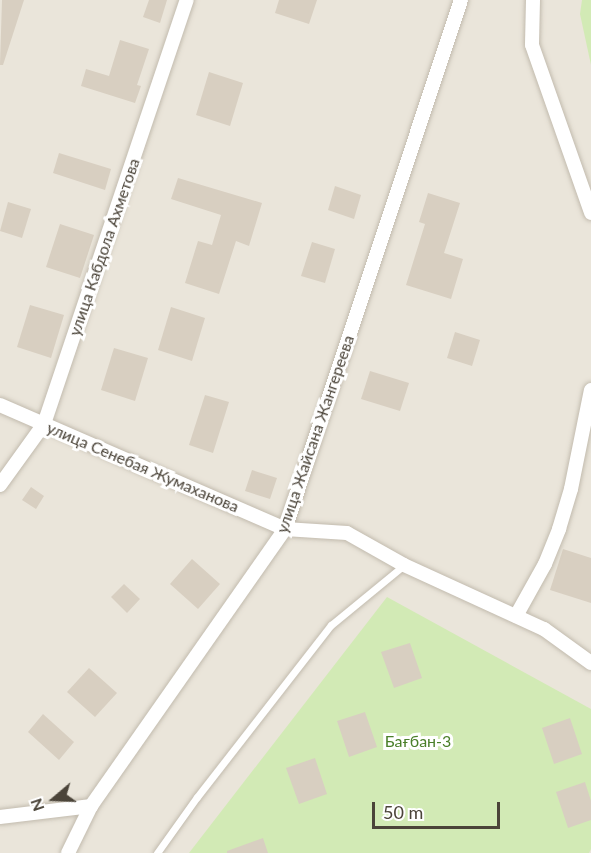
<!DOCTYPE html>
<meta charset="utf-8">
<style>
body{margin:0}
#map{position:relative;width:591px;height:853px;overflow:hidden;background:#f6f3ec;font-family:Lato,sans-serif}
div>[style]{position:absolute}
.residential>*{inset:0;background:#eae5da}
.green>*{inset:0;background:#d2eab5}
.building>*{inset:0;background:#d8cfc1}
.roads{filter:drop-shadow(0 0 2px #c2bbae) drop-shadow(0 0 2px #c2bbae)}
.lane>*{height:7px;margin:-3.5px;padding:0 3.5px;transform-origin:3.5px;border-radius:3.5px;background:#fff}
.street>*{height:14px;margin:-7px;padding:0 7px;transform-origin:7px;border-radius:7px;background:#fff}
span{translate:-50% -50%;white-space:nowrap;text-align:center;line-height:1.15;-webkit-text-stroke:6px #fff;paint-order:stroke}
.street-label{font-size:16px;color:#4b4439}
.park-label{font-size:16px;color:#4a7f2a}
.north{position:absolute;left:24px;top:769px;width:60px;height:60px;-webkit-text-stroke:4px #fff;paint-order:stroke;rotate:251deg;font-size:16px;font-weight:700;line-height:24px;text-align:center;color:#4b4439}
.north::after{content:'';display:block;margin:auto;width:21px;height:27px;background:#4b4439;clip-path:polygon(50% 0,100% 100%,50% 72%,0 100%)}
.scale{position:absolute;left:372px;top:802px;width:128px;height:27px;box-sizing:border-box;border:3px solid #4b4439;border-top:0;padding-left:8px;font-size:18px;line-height:21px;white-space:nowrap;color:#4b4439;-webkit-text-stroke:4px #fff;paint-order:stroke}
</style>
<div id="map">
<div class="residential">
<div style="clip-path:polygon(0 0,591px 0,591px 853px,0 853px)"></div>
</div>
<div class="green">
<div style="clip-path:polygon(582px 0,591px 0,591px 65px,580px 14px)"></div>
<div style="clip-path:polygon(387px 597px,591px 709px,591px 849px,589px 853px,189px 853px)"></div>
</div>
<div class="building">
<div style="clip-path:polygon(2px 0,24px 0,3px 65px,0 65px)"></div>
<div style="clip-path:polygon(149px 0,167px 0,160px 23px,143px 17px)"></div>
<div style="clip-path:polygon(279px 0,317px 0,309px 24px,275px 13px)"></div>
<div style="clip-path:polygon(120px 40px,149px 49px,137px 85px,141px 86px,135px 103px,81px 86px,86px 69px,109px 76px)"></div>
<div style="clip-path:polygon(209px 72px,243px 83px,230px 126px,196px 115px)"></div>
<div style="clip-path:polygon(59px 153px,111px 169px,105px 190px,53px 173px)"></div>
<div style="clip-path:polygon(178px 178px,262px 203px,249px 246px,236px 241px,219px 294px,185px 283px,198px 241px,212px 245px,221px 215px,171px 199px)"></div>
<div style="clip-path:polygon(335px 186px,361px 195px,354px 219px,328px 210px)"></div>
<div style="clip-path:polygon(428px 193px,460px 203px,444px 253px,463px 259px,451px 299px,406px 285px,425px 224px,419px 222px)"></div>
<div style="clip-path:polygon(8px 202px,31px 209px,22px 238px,0 231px)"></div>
<div style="clip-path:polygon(60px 224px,94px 235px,80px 278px,46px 267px)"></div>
<div style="clip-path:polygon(312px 242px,335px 249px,325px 283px,301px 276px)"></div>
<div style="clip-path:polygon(30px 305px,64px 315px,51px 358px,17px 347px)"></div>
<div style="clip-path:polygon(171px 307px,205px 318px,192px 361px,158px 350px)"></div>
<div style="clip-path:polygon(455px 332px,480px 340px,472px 366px,447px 358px)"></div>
<div style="clip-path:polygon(114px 348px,148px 358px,135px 401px,101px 390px)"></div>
<div style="clip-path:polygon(370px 371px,409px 383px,400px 411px,361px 399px)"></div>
<div style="clip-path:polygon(205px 395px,229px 402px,213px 453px,189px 445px)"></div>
<div style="clip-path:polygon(252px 470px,277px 478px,270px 499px,245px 491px)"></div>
<div style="clip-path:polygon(31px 487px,44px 496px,36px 509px,22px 500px)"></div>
<div style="clip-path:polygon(563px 549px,591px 558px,591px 603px,550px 590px)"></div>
<div style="clip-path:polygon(192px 559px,220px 584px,198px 609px,170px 584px)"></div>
<div style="clip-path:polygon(124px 584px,140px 599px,127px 613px,111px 597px)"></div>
<div style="clip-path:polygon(410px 643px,422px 678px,394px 688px,381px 652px)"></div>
<div style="clip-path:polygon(89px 668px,117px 693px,95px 717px,67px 692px)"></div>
<div style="clip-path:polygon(365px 712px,377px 747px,349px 757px,337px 721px)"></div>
<div style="clip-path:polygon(43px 714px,74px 742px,59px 760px,28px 732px)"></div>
<div style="clip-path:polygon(570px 718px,582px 754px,554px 764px,542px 728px)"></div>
<div style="clip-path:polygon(315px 758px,327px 794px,299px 804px,286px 768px)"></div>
<div style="clip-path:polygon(585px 782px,591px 801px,591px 820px,568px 828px,556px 792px)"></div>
<div style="clip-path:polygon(263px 838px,268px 853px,227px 853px,227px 851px)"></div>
</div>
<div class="roads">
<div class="lane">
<div style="left:157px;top:853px;width:69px;rotate:-54.5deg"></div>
<div style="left:197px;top:797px;width:218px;rotate:-52.1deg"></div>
<div style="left:331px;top:625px;width:94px;rotate:-39.4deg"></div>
</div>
<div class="street">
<div style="left:533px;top:0;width:45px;rotate:91.3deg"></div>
<div style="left:532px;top:45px;width:178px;rotate:70.6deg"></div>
<div style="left:0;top:405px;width:311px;rotate:23.5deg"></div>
<div style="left:285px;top:529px;width:62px;rotate:3.7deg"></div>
<div style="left:347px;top:533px;width:65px;rotate:29.3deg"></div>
<div style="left:404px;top:565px;width:154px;rotate:24.6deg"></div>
<div style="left:544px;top:629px;width:58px;rotate:35.9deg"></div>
<div style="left:0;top:485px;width:75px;rotate:-54.2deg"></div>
<div style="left:44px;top:424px;width:447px;rotate:-71.4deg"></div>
<div style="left:516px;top:616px;width:60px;rotate:-60.9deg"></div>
<div style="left:545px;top:564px;width:38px;rotate:-68deg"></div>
<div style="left:559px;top:529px;width:42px;rotate:-73.3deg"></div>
<div style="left:571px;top:489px;width:101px;rotate:-78.6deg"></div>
<div style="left:0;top:817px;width:92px;rotate:-6.9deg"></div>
<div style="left:91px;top:806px;width:338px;rotate:-55deg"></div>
<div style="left:285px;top:529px;width:558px;rotate:-71.6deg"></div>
<div style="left:68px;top:853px;width:52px;rotate:-63.9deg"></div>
</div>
</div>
<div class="street-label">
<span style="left:104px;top:247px;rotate:-71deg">улица Кабдола Ахметова</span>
<span style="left:315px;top:434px;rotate:-71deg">улица Жайсана Жангереева</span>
<span style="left:143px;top:467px;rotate:23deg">улица Сенебая Жумаханова</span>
</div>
<div class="park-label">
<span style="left:418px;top:741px">Бағбан-3</span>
</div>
<div class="north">N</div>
<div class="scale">50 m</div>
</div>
